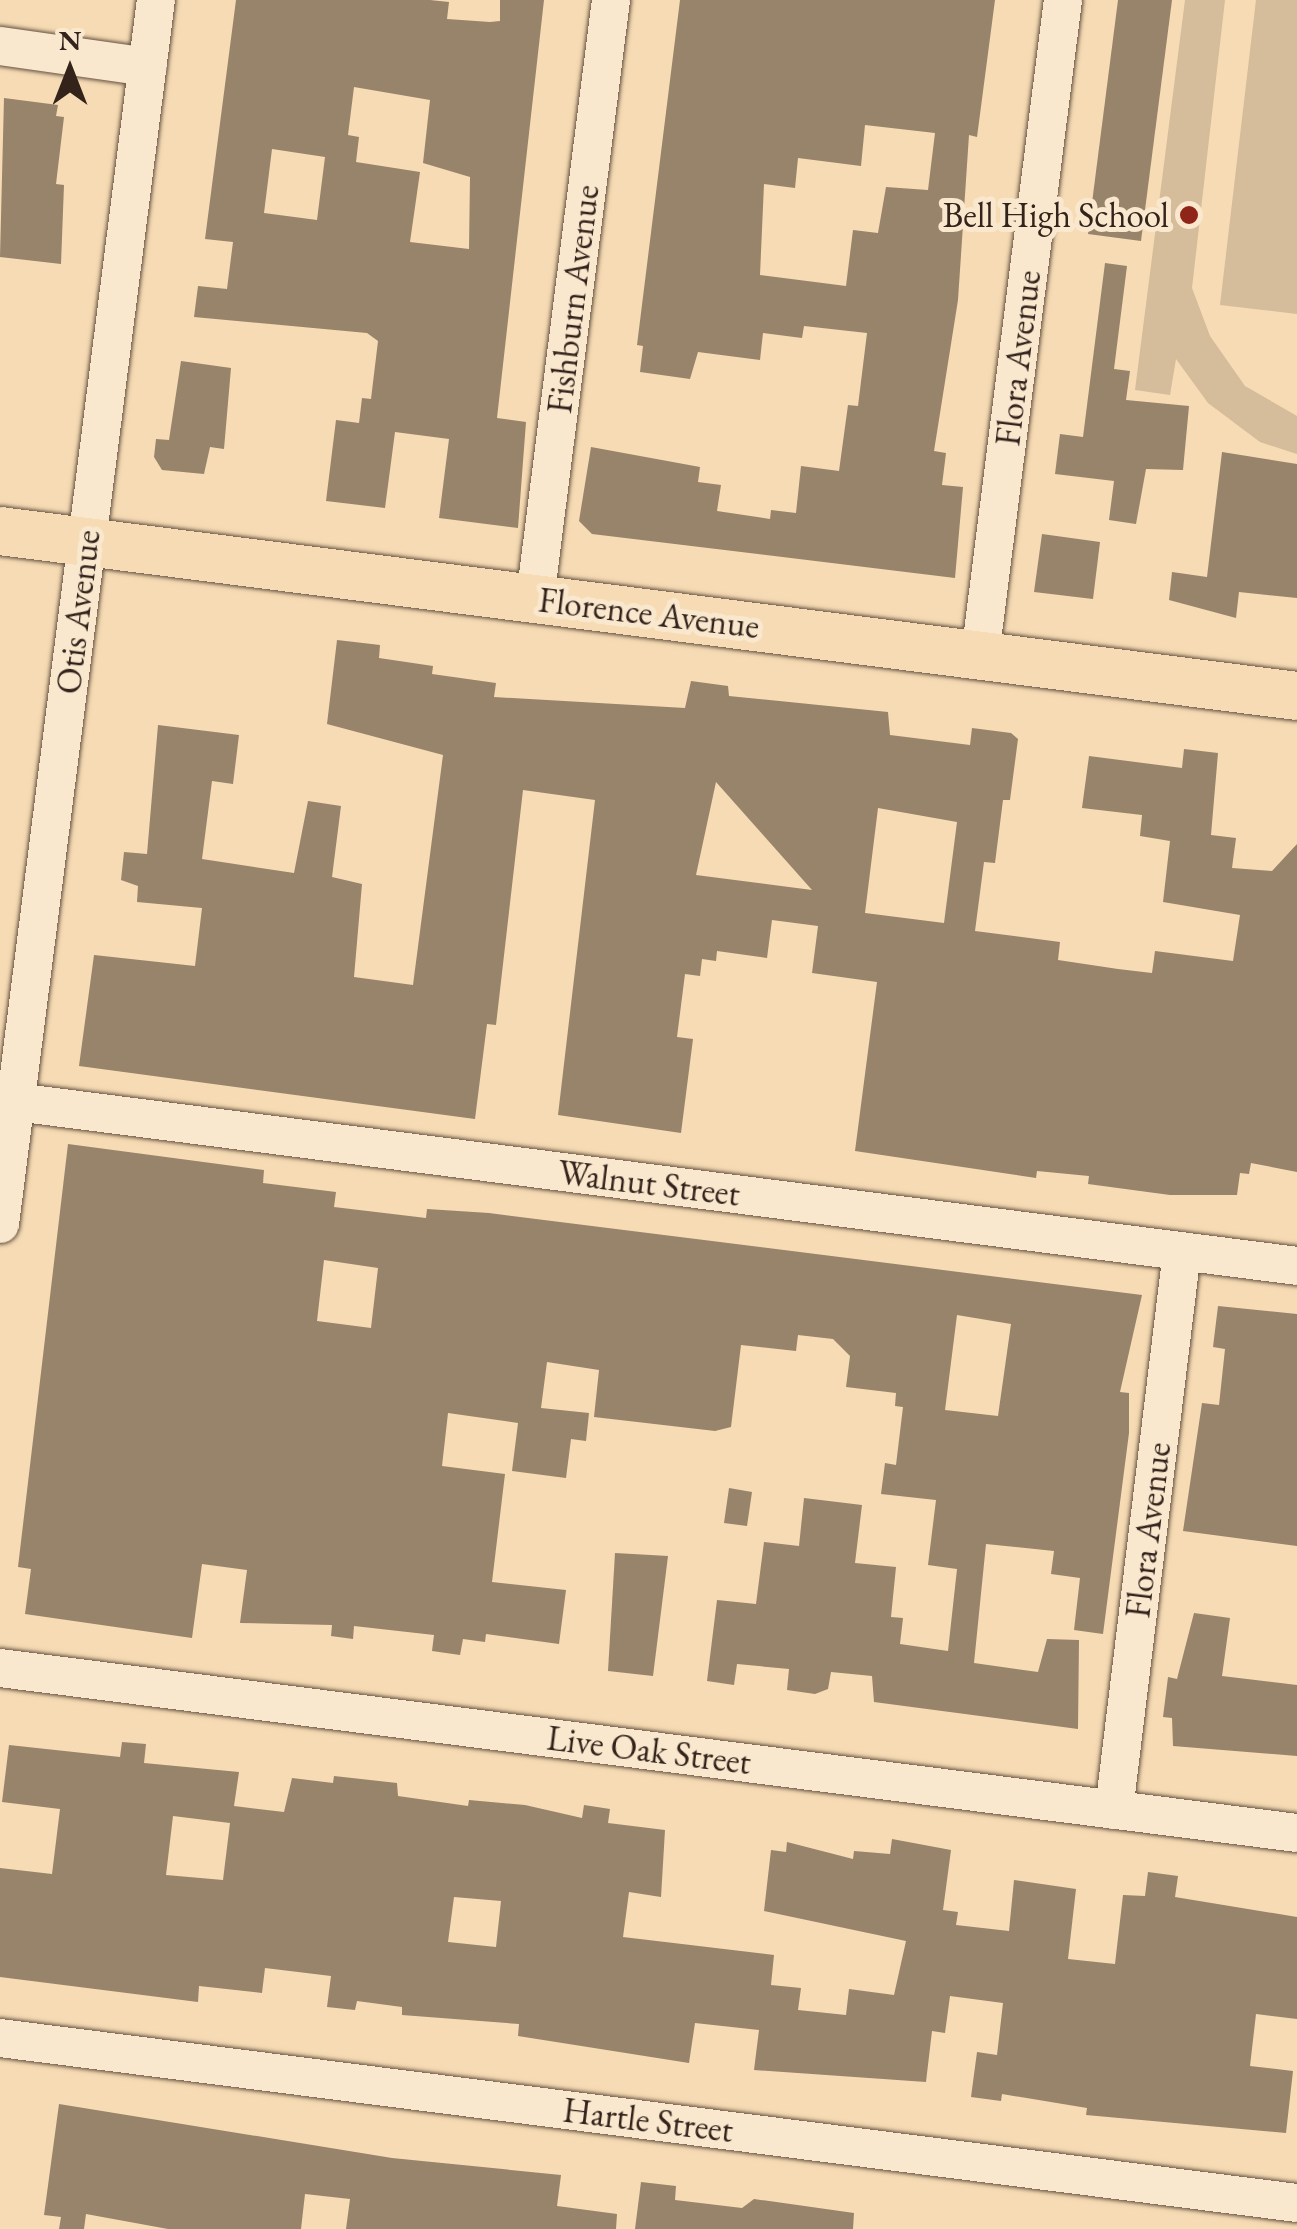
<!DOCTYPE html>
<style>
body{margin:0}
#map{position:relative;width:1297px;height:2229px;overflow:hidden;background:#f6dbb4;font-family:"EB Garamond",serif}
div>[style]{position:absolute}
.green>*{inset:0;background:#d5bc9a}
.building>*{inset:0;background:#98836b}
.roads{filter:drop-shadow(0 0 2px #645141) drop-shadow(0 0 2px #645141)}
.minor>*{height:38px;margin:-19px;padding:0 19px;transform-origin:19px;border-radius:19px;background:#f9e8ce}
.major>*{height:48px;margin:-24px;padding:0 24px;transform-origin:24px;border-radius:24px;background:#f6dbb4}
.dots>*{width:28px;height:28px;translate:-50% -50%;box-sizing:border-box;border:5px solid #f9e8ce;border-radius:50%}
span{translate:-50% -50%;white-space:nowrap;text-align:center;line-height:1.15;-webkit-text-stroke:10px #f9e8ce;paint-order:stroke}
.poi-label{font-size:35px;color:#33231b}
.right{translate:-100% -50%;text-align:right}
.street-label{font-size:35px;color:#33231b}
.north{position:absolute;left:20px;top:20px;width:100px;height:100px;-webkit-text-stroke:8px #f9e8ce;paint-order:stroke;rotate:0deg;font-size:28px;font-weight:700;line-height:40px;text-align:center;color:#33231b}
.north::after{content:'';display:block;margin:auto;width:35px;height:45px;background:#33231b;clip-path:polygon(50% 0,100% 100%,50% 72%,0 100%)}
</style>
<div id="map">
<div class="green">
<div style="clip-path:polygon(1185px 0,1225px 0,1192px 288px,1210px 336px,1245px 386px,1297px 416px,1297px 454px,1260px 442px,1208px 403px,1176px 359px,1170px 395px,1135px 390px)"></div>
<div style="clip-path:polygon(1256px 0,1297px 0,1297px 314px,1220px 305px)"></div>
</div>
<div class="building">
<div style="clip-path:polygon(evenodd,236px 0,430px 0,449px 2px,447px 19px,490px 22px,500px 21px,500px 0,544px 0,497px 418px,526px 422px,518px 528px,439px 518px,449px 439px,395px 432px,385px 508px,326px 501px,336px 420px,359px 423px,362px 398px,371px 399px,378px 341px,367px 333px,194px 317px,198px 286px,227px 289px,233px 242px,205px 239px,236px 0,354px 87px,430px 100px,423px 163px,470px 177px,469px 249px,410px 242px,420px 172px,356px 162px,359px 137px,348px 135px,354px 87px,236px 0,272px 149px,325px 157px,317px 220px,264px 213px,272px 149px)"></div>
<div style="clip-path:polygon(evenodd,680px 0,995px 0,977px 137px,969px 135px,958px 300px,934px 451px,946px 453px,942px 485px,963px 487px,955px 578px,592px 534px,579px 521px,591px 447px,700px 467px,698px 482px,721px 485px,717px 511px,770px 519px,771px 510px,796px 513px,801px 466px,839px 471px,848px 405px,858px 406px,867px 333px,804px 326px,802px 338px,763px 333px,760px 360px,698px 352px,690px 379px,640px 372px,643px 346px,637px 345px,680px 0,865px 125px,935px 133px,928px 190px,886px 187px,878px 233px,853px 230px,846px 286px,760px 275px,764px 184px,795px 188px,798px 158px,861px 166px,865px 125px)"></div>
<div style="clip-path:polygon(1118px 0,1172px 0,1141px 241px,1088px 234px)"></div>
<div style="clip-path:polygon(4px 98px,58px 105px,56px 116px,64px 117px,56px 184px,64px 185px,61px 264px,0 257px)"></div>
<div style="clip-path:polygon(1105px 263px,1127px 266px,1114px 369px,1130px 371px,1126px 400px,1189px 406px,1183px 470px,1146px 469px,1136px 524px,1109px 520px,1114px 481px,1055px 474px,1060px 434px,1083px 437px)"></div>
<div style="clip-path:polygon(181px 361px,231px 368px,224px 449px,210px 447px,204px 474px,162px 470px,154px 457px,156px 439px,169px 440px)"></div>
<div style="clip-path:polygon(1222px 452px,1297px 464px,1297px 598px,1239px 592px,1236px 618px,1169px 600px,1172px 572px,1207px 577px)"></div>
<div style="clip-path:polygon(1042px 534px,1100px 542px,1093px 599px,1034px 592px)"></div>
<div style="clip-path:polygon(evenodd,337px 640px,380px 645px,379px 658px,433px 666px,432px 674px,496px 683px,494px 697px,685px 708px,691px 681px,728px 686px,729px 696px,888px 712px,890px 735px,970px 745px,972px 728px,1011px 733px,1018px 739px,1010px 800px,1003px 800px,995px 863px,984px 862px,975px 931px,1060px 942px,1058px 960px,1118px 969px,1152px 973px,1155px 951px,1233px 961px,1240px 915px,1163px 902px,1170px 841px,1140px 836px,1142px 815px,1082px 808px,1089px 756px,1182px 768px,1184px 749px,1218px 753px,1211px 835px,1236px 838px,1232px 868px,1272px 871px,1297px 844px,1297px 1172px,1251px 1163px,1249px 1174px,1240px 1173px,1237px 1195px,1170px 1195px,1088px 1184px,1089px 1176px,1037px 1171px,1036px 1178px,855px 1151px,877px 982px,812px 973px,818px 926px,772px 920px,767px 958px,717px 951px,716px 961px,702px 959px,700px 976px,685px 974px,677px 1037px,693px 1039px,681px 1133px,558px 1115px,595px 800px,523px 790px,496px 1025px,487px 1024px,475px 1119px,79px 1066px,94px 955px,195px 966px,202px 908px,137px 902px,138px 886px,121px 880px,124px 852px,147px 854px,158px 725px,239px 735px,233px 784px,212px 781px,202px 859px,294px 873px,308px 801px,341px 806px,332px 877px,362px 884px,354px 977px,413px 985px,443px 755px,327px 724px,337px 640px,716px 782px,812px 890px,696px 875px,716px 782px,337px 640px,878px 808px,957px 822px,944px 923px,865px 913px,878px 808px)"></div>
<div style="clip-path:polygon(evenodd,68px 1144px,264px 1170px,263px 1183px,336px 1192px,334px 1207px,426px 1218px,427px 1209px,489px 1213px,1142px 1295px,1120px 1392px,1129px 1393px,1129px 1433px,1103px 1634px,1074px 1630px,1080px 1578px,1051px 1574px,1054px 1551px,986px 1544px,974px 1663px,1038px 1672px,1047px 1639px,1079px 1640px,1078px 1729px,874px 1702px,872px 1676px,831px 1672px,828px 1689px,815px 1694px,787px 1690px,789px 1669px,737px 1664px,734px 1685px,707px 1681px,717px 1600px,756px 1604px,764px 1542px,799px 1546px,804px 1498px,862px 1505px,855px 1563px,896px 1567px,891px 1617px,903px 1618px,900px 1644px,948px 1651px,957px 1569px,928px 1565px,936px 1500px,881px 1494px,885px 1463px,896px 1465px,903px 1407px,895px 1406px,896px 1393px,846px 1387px,850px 1356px,833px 1339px,798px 1335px,796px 1351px,741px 1345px,731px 1427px,715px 1431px,594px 1417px,599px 1370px,547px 1362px,541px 1408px,589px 1413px,586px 1441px,571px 1439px,566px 1478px,512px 1471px,518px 1423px,448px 1413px,442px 1466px,505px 1474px,492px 1582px,566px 1590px,559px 1644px,486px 1634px,485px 1642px,463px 1639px,460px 1655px,432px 1651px,434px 1635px,354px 1626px,353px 1639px,331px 1636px,332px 1625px,240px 1623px,247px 1570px,202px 1564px,192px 1638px,25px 1614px,31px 1569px,18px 1567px,68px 1144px,324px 1260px,378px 1268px,371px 1328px,317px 1321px,324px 1260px,68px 1144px,957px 1315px,1011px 1324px,998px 1416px,945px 1410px,957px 1315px)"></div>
<div style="clip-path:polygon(1218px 1306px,1297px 1314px,1297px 1546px,1183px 1531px,1202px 1403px,1219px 1405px,1225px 1349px,1213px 1347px)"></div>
<div style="clip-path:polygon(729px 1488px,752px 1492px,747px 1526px,724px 1523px)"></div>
<div style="clip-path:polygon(615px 1553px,668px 1556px,653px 1676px,608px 1671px)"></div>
<div style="clip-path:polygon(1194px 1613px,1230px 1618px,1222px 1676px,1297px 1685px,1297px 1756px,1173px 1746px,1172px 1718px,1163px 1717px,1168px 1677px,1177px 1679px)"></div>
<div style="clip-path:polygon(evenodd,122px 1742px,146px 1744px,144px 1763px,239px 1772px,234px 1806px,284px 1812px,292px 1778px,333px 1783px,334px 1776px,397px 1783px,398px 1796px,468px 1806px,469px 1800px,525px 1805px,582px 1818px,584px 1805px,610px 1809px,608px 1823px,665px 1830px,661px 1897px,629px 1892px,623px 1937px,774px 1955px,771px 1985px,801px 1988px,798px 2010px,846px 2015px,849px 1989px,894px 1995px,906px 1941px,764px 1911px,771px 1850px,786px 1852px,787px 1842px,853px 1859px,854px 1851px,890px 1854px,892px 1839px,951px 1850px,943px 1910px,958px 1912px,956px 1925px,1009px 1931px,1014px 1880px,1076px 1889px,1068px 1959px,1115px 1964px,1123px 1895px,1145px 1896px,1148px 1872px,1178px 1876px,1175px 1897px,1297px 1917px,1297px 2019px,1256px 2014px,1250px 2066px,1293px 2071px,1286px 2133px,1086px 2115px,1087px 2108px,1002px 2094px,1001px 2101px,971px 2097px,977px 2052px,997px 2055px,1003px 2003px,950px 1996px,945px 2033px,932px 2031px,926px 2082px,754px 2070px,759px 2030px,695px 2023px,689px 2063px,518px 2036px,519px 2024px,402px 2015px,402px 2007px,357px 2001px,355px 2010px,327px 2007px,331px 1976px,265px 1968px,262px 1993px,199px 1986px,198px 2002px,0 1977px,0 1868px,52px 1874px,60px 1809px,2px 1802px,9px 1745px,120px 1757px,122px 1742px,173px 1816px,230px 1823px,223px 1880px,166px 1875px,173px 1816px,122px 1742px,454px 1897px,501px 1901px,496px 1947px,448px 1942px,454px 1897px)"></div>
<div style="clip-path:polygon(59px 2104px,392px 2158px,561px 2175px,557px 2206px,617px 2214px,616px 2229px,346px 2229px,350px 2199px,305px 2194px,301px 2229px,168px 2229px,86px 2214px,84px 2229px,59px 2229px,61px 2217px,44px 2215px)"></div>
<div style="clip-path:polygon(641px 2182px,676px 2186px,675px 2200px,742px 2208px,754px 2199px,854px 2213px,853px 2229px,635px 2229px)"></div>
</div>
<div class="roads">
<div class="minor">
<div style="left:0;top:46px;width:149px;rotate:8.1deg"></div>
<div style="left:535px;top:599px;width:604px;rotate:-82.77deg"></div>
<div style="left:980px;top:656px;width:661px;rotate:-82.79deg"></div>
<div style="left:0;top:1100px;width:1308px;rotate:7.29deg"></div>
<div style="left:0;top:1224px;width:1234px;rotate:-82.74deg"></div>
<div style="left:0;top:1668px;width:1307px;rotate:7.25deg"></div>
<div style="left:1114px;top:1810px;width:563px;rotate:-83.06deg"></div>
<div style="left:0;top:2038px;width:1307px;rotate:7.25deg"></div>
</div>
<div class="major">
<div style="left:0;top:531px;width:1307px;rotate:7.25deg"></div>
</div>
</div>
<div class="dots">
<div style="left:1189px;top:215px;background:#8f2418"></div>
</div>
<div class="poi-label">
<span class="right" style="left:1169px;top:215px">Bell High School</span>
</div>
<div class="street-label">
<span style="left:573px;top:299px;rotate:-83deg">Fishburn Avenue</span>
<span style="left:1018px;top:358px;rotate:-83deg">Flora Avenue</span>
<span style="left:78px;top:612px;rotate:-83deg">Otis Avenue</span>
<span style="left:649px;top:613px;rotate:7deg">Florence Avenue</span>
<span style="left:649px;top:1183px;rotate:7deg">Walnut Street</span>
<span style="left:1148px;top:1530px;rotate:-83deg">Flora Avenue</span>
<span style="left:649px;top:1750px;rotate:7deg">Live Oak Street</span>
<span style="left:648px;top:2120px;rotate:7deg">Hartle Street</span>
</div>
<div class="north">N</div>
</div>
